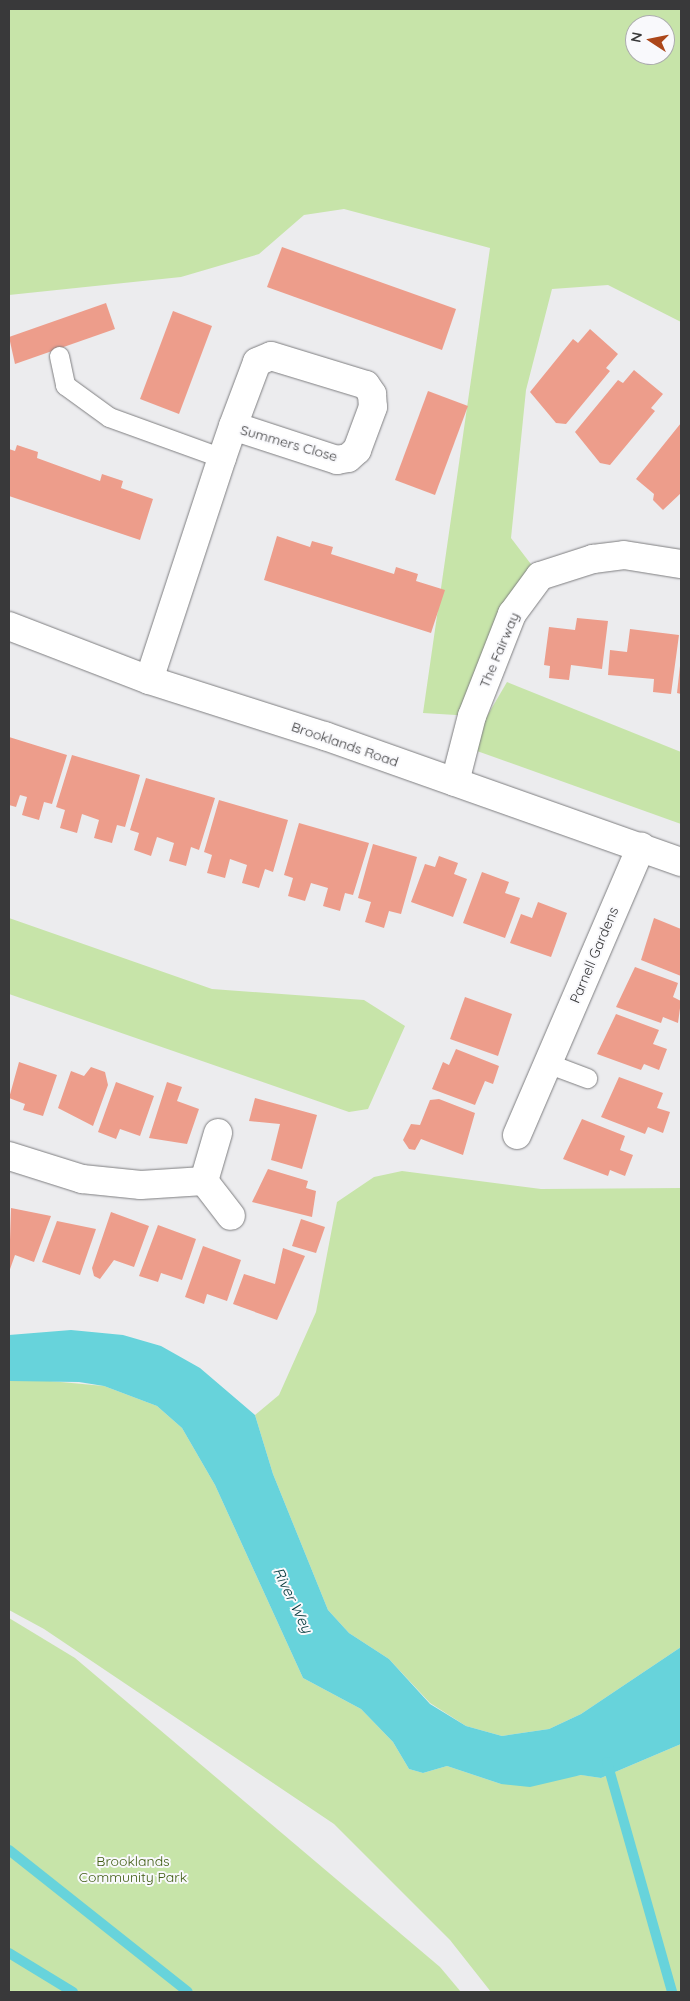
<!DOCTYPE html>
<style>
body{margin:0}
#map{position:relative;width:690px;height:2001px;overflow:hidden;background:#ececee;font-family:Quicksand,sans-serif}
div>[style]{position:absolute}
.green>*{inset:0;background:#c7e4a9}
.water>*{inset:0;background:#67d3db}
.stream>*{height:10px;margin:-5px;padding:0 5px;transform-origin:5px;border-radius:5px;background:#67d3db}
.building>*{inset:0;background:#ed9d8b}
.roads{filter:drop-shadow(0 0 1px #7e7e80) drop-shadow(0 0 1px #7e7e80)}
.lane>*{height:19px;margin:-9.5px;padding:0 9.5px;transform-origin:9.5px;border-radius:9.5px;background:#fff}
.street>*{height:28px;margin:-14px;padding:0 14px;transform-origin:14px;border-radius:14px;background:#fff}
.secondary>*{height:28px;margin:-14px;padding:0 14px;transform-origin:14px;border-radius:14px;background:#fff}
span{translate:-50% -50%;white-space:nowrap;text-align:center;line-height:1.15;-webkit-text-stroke:4px #f9f9fc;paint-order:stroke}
.street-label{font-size:14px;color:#39393a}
.park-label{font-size:14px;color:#415e15}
.water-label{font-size:15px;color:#00373a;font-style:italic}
.frame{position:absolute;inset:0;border:10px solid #39393a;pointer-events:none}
.north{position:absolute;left:625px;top:15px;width:50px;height:50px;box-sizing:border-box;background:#f9f9fc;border:1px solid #acacae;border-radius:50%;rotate:281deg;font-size:14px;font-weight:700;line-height:20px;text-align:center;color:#39393a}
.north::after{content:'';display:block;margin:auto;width:18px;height:22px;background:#ac471a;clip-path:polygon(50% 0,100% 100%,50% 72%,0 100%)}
</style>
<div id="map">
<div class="green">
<div style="clip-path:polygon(evenodd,9px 9px,681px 9px,681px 322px,608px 285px,552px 289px,526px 390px,511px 538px,540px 576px,472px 716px,423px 713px,490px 248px,344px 209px,304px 215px,259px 254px,181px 277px,9px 295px,9px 9px,635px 25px,665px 25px,665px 55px,635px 55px,635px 25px)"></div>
<div style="clip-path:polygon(507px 682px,681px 752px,681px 824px,477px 751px,483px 723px)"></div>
<div style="clip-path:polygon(9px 918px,212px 989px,364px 1000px,405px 1026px,368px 1109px,349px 1112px,9px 994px)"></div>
<div style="clip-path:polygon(402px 1171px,541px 1189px,681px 1188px,681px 1647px,581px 1714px,549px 1729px,502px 1736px,466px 1726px,430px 1703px,389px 1659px,349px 1633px,328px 1610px,273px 1474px,255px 1415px,279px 1395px,316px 1312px,337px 1202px,374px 1177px)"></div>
<div style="clip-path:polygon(39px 1380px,104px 1386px,157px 1406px,182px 1428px,215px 1485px,303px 1678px,361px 1709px,393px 1742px,409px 1769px,423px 1773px,447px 1766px,501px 1784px,582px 1775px,601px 1778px,681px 1744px,681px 1992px,491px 1992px,450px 1940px,334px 1824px,44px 1629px,9px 1610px,9px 1381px)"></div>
<div style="clip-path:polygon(9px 1618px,75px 1658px,440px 1967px,461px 1992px,9px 1992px)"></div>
</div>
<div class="water">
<div style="clip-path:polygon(71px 1330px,123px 1335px,161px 1346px,200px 1368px,255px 1415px,273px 1474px,328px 1610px,349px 1633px,389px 1659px,430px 1704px,466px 1726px,502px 1736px,549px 1729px,581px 1714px,681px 1647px,681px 1744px,601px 1778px,581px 1775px,530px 1787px,501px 1784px,447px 1766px,423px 1773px,409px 1769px,393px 1742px,361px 1709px,303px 1678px,215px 1485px,182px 1428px,157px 1406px,104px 1386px,79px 1382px,9px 1381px,9px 1335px)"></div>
</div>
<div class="stream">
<div style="left:607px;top:1762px;width:239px;rotate:74.2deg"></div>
<div style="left:9px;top:1850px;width:228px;rotate:38.4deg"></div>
<div style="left:9px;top:1953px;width:75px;rotate:31.4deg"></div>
</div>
<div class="building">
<div style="clip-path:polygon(282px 247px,456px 309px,442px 350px,267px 287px)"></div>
<div style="clip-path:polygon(106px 303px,115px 329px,15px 364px,9px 337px)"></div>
<div style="clip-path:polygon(173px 311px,212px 326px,179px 414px,140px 399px)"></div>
<div style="clip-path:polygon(590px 329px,618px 354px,606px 368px,610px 371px,566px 424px,556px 423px,530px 392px,573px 339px,578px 343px)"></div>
<div style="clip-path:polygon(634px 370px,663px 394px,651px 408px,655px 411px,610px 465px,600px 463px,575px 432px,618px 380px,623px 383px)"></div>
<div style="clip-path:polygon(428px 391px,468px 406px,435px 495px,395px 480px)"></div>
<div style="clip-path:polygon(681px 423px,681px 493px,663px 510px,653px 500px,654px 494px,636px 479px)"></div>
<div style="clip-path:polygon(17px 445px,38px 452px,37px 458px,100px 481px,102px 474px,123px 481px,121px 488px,153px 499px,140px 540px,9px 496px,9px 449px,15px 451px)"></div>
<div style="clip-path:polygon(277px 536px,310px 547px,312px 541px,333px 547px,331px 554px,394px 574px,396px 567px,418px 574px,416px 581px,445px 590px,431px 633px,264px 580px)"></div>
<div style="clip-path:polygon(577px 618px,608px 621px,602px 669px,571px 665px,569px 680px,549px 678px,550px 666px,544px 665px,549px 627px,575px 630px)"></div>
<div style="clip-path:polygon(630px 629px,679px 635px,671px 694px,653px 692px,654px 679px,608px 675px,610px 650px,627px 652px)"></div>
<div style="clip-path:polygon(680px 666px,681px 666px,681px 694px,677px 693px)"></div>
<div style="clip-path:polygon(9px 737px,67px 755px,52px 804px,44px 802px,39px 820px,22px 815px,27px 797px,20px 795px,16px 807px,9px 805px)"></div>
<div style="clip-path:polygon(72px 755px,140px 775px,125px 827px,117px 825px,112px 843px,94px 838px,99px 820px,82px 814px,77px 833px,60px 828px,65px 810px,56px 807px)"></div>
<div style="clip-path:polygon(146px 778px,215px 798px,199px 850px,191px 847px,186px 866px,169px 861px,174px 843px,157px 837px,151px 856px,134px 850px,139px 833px,130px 830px)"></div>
<div style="clip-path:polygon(219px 800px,288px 820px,273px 872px,265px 869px,259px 888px,242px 883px,247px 865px,230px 859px,225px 878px,207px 873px,212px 855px,204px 852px)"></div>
<div style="clip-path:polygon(299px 823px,369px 843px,353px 895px,345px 893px,340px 911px,323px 906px,328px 888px,311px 883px,305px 901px,288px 896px,293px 878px,284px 875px)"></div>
<div style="clip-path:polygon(373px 844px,417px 857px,401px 914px,389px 911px,384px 928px,365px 922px,371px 902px,358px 898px)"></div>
<div style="clip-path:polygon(439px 856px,458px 863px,454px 874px,467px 879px,453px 917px,411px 902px,425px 864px,435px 867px)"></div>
<div style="clip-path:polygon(482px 872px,509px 882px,505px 893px,520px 898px,505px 938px,463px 923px)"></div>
<div style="clip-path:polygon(538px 902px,567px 913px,551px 957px,510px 943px,521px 914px,532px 918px)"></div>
<div style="clip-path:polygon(654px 918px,681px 929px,681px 976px,641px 960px)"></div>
<div style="clip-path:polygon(635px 967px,678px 983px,673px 997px,681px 1001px,678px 1023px,663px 1017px,661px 1023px,616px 1007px)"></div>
<div style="clip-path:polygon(465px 997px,512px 1014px,498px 1056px,450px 1039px)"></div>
<div style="clip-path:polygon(616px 1014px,659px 1030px,653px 1044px,667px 1049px,659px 1070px,644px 1064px,641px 1070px,597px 1054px)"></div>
<div style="clip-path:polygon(456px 1049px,499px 1066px,493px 1084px,485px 1081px,475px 1105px,432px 1089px,443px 1062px,449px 1065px)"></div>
<div style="clip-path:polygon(19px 1062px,57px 1075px,43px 1116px,23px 1110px,25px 1104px,9px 1098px)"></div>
<div style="clip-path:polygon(91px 1067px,105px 1072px,108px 1085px,93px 1126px,58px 1108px,71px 1071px,84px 1076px)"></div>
<div style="clip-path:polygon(619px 1077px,663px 1093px,657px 1108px,670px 1112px,663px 1133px,648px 1127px,645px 1134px,601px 1117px)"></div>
<div style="clip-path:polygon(116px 1082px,154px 1096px,140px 1136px,120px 1129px,116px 1139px,98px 1132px)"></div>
<div style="clip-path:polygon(167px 1082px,182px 1087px,177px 1101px,199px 1109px,187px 1144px,149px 1138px)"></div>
<div style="clip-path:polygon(255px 1098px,317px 1115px,302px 1169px,271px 1160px,280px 1124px,249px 1121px)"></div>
<div style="clip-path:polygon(439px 1099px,475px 1113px,463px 1155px,421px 1139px,415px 1150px,409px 1149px,403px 1140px,411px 1124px,420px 1125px,430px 1100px)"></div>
<div style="clip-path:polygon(582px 1119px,625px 1136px,620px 1150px,633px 1155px,625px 1176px,610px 1170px,608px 1176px,563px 1159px)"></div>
<div style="clip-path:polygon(268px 1169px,308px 1181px,306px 1188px,316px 1191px,312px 1217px,252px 1202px)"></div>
<div style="clip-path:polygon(11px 1208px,51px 1216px,34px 1262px,15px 1255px,9px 1272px)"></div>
<div style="clip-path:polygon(111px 1212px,149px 1226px,134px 1267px,114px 1260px,100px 1279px,94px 1276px,92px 1268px)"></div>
<div style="clip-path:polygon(301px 1219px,325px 1227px,316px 1253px,292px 1246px)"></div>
<div style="clip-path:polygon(57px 1221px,96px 1229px,80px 1275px,42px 1262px)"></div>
<div style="clip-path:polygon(158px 1225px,196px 1239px,182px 1280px,161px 1273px,158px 1282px,139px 1276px)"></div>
<div style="clip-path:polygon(203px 1246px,241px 1260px,227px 1301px,207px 1294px,204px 1304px,185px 1297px)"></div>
<div style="clip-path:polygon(283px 1248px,305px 1256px,277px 1320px,233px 1304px,244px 1274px,275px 1284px)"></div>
</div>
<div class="roads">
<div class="lane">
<div style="left:59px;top:356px;width:30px;rotate:78deg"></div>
<div style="left:65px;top:385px;width:54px;rotate:36deg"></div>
<div style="left:109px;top:417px;width:120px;rotate:19.9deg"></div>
<div style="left:547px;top:1063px;width:43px;rotate:20.6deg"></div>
</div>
<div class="street">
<div style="left:149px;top:680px;width:234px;rotate:-71.8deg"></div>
<div style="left:222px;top:458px;width:34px;rotate:-71deg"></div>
<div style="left:233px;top:426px;width:68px;rotate:-69.4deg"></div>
<div style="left:257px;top:362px;width:15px;rotate:-23deg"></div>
<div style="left:271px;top:356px;width:99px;rotate:17deg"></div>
<div style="left:366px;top:385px;width:11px;rotate:56deg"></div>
<div style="left:372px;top:394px;width:13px;rotate:86deg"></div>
<div style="left:373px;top:407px;width:46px;rotate:110.4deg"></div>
<div style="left:357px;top:450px;width:12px;rotate:138deg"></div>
<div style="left:348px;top:458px;width:11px;rotate:170deg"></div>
<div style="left:337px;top:460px;width:109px;rotate:-161.9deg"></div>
<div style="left:455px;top:782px;width:68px;rotate:-75.6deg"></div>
<div style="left:472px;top:716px;width:110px;rotate:-68.6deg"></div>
<div style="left:512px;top:614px;width:47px;rotate:-53.6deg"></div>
<div style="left:540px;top:576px;width:56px;rotate:-17.8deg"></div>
<div style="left:593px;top:559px;width:31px;rotate:-7deg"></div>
<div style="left:624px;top:555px;width:58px;rotate:9deg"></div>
<div style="left:517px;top:1135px;width:314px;rotate:-66.7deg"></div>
<div style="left:9px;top:1156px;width:77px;rotate:17.5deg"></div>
<div style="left:82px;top:1179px;width:59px;rotate:5.8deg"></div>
<div style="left:141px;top:1185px;width:63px;rotate:-3.6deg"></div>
<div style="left:204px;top:1181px;width:44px;rotate:52.4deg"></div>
<div style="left:204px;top:1181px;width:50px;rotate:-73.7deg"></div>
</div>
<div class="secondary">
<div style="left:9px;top:626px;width:150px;rotate:21.1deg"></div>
<div style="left:149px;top:680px;width:185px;rotate:17.7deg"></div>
<div style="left:325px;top:736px;width:378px;rotate:19.5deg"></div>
</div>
</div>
<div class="street-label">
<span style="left:289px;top:443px;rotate:16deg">Summers Close</span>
<span style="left:499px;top:650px;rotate:-67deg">The Fairway</span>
<span style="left:345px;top:744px;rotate:19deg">Brooklands Road</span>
<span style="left:594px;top:955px;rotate:-67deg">Parnell Gardens</span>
</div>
<div class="park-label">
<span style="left:133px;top:1869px">Brooklands<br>Community Park</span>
</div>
<div class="water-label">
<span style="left:293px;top:1600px;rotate:64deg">River Wey</span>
</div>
<div class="frame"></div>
<div class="north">N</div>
</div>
